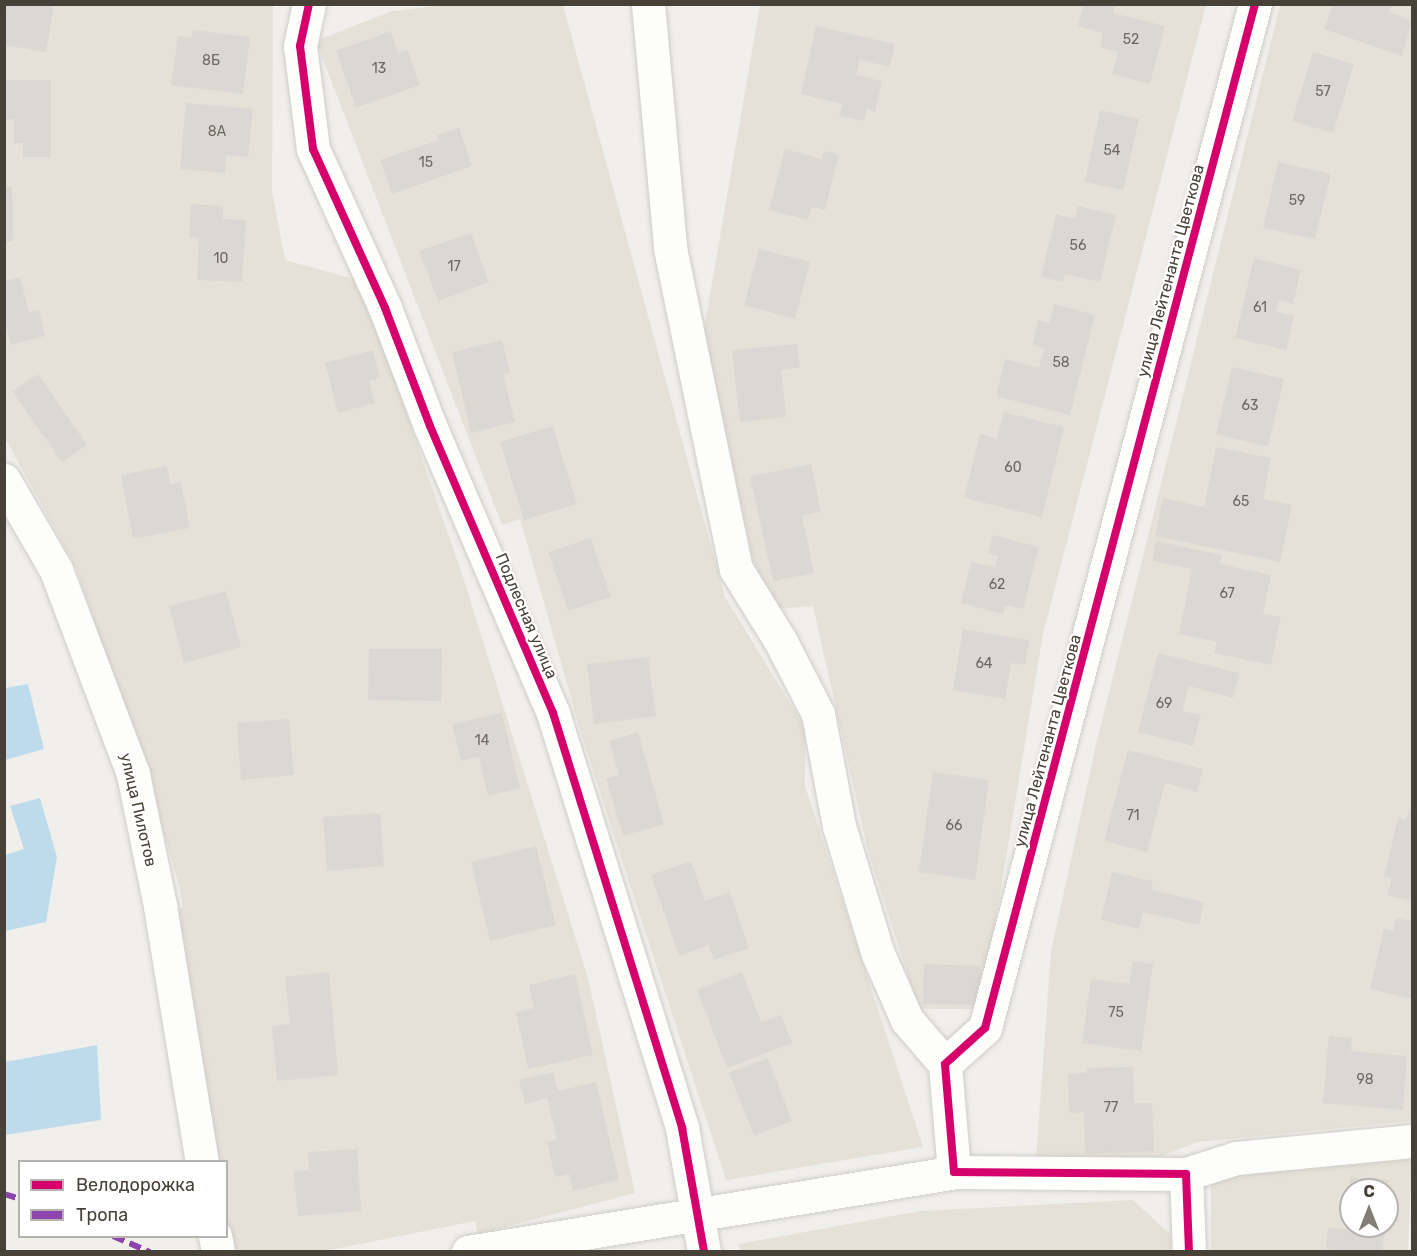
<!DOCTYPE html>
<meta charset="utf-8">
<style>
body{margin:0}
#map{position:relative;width:1417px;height:1256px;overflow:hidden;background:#f1efeb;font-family:Rubik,sans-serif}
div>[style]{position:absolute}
.residential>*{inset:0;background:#e5e1d9}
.water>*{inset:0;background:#bedbec}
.building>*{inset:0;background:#dbd8d3}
.roads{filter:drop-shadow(0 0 2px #cfcdc8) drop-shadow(0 0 2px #cfcdc8)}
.minor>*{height:33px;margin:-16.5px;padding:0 16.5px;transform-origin:16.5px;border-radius:16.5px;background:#fdfdfc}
.quiet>*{height:6px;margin-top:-3px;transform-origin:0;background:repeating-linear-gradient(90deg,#8e44ad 0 12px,transparent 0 18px)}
.cycleway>*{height:8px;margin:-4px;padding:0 4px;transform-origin:4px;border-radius:4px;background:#d6006c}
span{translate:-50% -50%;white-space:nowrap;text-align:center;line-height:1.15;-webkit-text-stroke:4.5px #fff;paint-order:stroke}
.number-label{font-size:14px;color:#6d685f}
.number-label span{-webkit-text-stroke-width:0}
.street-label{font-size:16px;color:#474137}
.frame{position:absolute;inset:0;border:6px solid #474137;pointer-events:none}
.legend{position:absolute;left:18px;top:1160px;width:210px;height:78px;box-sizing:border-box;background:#fff;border:2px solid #b5b3af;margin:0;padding:8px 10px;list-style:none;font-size:18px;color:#474137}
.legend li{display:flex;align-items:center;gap:12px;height:30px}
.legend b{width:30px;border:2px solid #b5b3af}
.north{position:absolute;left:1339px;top:1178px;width:60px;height:60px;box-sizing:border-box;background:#fff;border:2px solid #b5b3af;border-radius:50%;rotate:0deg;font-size:16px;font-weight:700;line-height:24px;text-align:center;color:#474137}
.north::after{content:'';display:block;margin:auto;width:21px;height:27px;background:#827e76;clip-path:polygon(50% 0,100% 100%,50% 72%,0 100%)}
</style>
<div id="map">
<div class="residential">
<div style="clip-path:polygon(454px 4px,563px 5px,725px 597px,805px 728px,805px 786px,923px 1147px,726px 1180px,583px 740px,520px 519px,502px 525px,316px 41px,392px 11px)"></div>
<div style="clip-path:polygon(4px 5px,273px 5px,272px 191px,285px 260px,361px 281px,463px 577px,588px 978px,635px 1193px,478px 1234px,475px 1221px,325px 1251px,232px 1251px,227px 1222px,226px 1162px,216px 1161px,170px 911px,183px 908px,180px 889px,146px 771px,76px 568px,5px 438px)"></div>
<div style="clip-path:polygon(760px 5px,1206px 5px,1043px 634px,981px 1009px,919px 1009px,869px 855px,813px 606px,774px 609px,752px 557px,703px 335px)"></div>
<div style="clip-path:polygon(1280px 5px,1412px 5px,1412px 1121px,1198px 1142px,1148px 1161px,1036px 1161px,1051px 951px,1096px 745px)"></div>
<div style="clip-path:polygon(evenodd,1412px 1151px,1408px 1251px,1211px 1251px,1211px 1181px,1248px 1172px,1412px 1151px,1351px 1190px,1387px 1190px,1387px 1226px,1351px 1226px,1351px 1190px)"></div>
<div style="clip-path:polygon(1133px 1200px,1170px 1234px,1171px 1251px,740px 1252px,739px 1244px,920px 1211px)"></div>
</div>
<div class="water">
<div style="clip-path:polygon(28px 684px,44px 749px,5px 760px,5px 688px)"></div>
<div style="clip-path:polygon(40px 798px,57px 857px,46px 922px,5px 931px,5px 855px,24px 849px,10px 806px)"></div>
<div style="clip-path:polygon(97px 1045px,101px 1120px,5px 1135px,5px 1062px)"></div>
</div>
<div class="building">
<div style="clip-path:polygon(7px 4px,54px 4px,46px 52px,4px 45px)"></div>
<div style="clip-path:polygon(1083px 4px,1115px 4px,1113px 13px,1165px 26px,1150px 84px,1112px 74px,1118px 52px,1100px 47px,1103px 33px,1078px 26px)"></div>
<div style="clip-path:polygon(1333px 4px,1392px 4px,1389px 12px,1412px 21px,1402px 56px,1324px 29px)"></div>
<div style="clip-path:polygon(816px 26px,895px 44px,890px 67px,860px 60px,856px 75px,882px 81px,875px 112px,867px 109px,864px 121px,839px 116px,842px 104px,801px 94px)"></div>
<div style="clip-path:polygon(193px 30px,250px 37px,243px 94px,171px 85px,178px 36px,192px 38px)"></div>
<div style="clip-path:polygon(391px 31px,398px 53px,408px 50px,420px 85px,356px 108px,336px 51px)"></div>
<div style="clip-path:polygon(1313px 52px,1354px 64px,1333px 133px,1292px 121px)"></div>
<div style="clip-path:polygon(4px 80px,51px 80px,51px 157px,23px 157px,23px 143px,14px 143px,14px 119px,4px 119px)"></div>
<div style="clip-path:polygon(186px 103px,253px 109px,248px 157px,226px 155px,225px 173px,180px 169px)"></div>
<div style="clip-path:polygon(1100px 110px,1139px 119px,1123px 190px,1085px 182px)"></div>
<div style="clip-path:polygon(459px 128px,472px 166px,392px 194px,380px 160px,439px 140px,437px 135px)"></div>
<div style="clip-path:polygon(785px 149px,822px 159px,824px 151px,839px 155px,825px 210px,812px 207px,808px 220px,769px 210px)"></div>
<div style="clip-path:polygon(1278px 162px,1331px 174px,1315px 239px,1263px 228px)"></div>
<div style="clip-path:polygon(4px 187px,12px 187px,13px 241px,4px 242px)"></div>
<div style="clip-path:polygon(191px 204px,223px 206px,223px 219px,246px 220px,242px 282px,197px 280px,199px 238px,189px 237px)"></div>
<div style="clip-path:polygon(1078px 206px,1116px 215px,1100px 282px,1065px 274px,1063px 282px,1041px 277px,1056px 214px,1075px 219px)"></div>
<div style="clip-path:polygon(471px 233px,489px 282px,438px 301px,419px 251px)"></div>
<div style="clip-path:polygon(759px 249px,810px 262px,795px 319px,744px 305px)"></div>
<div style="clip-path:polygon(1254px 258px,1301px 270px,1293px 304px,1279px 300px,1276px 312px,1294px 316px,1286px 350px,1235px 338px)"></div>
<div style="clip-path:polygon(20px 277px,29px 312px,39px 310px,45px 336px,11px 345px,4px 318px,4px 281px)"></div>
<div style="clip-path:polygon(1054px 304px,1095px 315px,1070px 415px,996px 396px,1005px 359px,1039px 368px,1044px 348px,1032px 345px,1038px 320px,1049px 323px)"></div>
<div style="clip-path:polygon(502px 340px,510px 372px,503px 374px,515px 422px,471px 433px,452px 352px)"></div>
<div style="clip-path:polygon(797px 344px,800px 367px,781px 370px,786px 417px,740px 422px,732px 350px)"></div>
<div style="clip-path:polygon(373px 350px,380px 378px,369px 381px,375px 403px,338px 413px,325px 363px)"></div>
<div style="clip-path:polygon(1232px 367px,1284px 379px,1268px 447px,1216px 434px)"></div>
<div style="clip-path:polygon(38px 374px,87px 445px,62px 462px,12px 391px)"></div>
<div style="clip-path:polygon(1004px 412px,1064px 427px,1042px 517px,964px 498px,980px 434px,997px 438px)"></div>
<div style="clip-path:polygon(553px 426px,577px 504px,524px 520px,500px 442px)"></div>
<div style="clip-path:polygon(1216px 447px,1271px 458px,1263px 499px,1292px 505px,1280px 562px,1155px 536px,1163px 498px,1204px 507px)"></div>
<div style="clip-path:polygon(811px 464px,821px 512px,802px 516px,814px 573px,773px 581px,750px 476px)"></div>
<div style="clip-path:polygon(167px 466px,170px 484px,181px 482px,190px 528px,133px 539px,121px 475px)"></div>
<div style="clip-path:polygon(993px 535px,1039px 547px,1023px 609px,1005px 605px,1003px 614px,961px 603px,971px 562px,995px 567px,998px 556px,988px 554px)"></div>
<div style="clip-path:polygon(591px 538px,611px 597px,568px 611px,548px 552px)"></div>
<div style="clip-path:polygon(1156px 541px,1222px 555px,1220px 564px,1271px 575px,1263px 614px,1281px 617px,1271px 665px,1214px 653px,1217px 642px,1179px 634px,1192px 569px,1152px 561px)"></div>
<div style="clip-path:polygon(226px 591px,241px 647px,184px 663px,169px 606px)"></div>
<div style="clip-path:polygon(963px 629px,1029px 640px,1025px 665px,1011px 663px,1005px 699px,953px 690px)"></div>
<div style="clip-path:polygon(369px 649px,442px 649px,441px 701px,368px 700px)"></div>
<div style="clip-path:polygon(1158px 653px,1240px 673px,1233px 698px,1189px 686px,1182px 711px,1201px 715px,1193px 746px,1138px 732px)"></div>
<div style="clip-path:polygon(648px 657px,656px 716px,594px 724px,587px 664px)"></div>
<div style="clip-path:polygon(502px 713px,520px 788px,488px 796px,479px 757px,461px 761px,452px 724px)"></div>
<div style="clip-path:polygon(289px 719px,294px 775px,241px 780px,237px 723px)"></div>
<div style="clip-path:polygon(638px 732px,664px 824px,623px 836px,606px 778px,619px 775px,609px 741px)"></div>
<div style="clip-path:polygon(1128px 750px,1203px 769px,1197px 792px,1165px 783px,1147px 852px,1104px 841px)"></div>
<div style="clip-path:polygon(933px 772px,989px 780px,975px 880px,919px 872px)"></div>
<div style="clip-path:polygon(1409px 810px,1412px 811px,1412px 901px,1387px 895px,1392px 878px,1384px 877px,1398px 818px,1406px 820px)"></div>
<div style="clip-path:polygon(380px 813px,384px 866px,327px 871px,323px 817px)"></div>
<div style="clip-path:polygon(536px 846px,556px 925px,490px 941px,471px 862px)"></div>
<div style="clip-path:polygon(691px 861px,705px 901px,730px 892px,749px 948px,714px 960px,709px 945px,679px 956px,651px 875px)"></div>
<div style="clip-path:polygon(1112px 872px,1153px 881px,1151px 890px,1204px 902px,1199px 925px,1143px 912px,1139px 929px,1101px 920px)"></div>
<div style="clip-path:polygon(1396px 918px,1412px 921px,1412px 999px,1370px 989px,1384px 929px,1393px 931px)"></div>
<div style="clip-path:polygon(1133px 961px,1153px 964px,1141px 1051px,1082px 1043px,1091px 979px,1129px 984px)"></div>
<div style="clip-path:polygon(924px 964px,981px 966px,980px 1005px,923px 1004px)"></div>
<div style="clip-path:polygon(329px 972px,338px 1075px,277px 1081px,272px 1026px,290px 1024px,285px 977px)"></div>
<div style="clip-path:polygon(742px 972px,761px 1022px,781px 1015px,792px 1043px,727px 1068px,697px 990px)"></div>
<div style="clip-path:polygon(575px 974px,593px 1055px,528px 1069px,516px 1012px,534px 1008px,529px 985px)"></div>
<div style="clip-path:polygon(1329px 1036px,1352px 1038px,1351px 1051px,1407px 1056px,1403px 1110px,1323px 1103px)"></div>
<div style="clip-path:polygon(768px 1058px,792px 1121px,754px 1136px,729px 1073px)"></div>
<div style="clip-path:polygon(1133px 1067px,1134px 1103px,1152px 1103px,1154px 1151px,1085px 1154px,1084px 1112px,1069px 1113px,1068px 1074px,1087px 1073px,1087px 1068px)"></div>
<div style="clip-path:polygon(553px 1072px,558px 1091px,596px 1082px,619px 1180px,573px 1191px,569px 1174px,555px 1177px,547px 1142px,557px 1140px,547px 1098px,525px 1104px,519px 1080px)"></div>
<div style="clip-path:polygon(357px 1149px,361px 1211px,298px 1216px,294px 1171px,309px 1170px,308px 1152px)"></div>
<div style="clip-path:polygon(1350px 1177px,1389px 1180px,1388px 1190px,1351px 1190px,1351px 1226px,1385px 1226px,1382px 1252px,1326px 1249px,1328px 1228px,1346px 1229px)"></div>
</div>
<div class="roads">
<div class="minor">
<div style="left:309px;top:4px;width:43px;rotate:102.1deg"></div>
<div style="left:300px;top:46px;width:104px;rotate:82.8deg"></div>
<div style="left:313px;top:149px;width:175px;rotate:65.6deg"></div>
<div style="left:385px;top:308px;width:126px;rotate:69.1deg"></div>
<div style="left:430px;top:426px;width:312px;rotate:66.8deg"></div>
<div style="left:553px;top:713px;width:435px;rotate:72.7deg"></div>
<div style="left:682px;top:1128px;width:126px;rotate:79.9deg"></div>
<div style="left:648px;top:4px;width:245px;rotate:84.8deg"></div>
<div style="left:670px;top:248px;width:328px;rotate:78.4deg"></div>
<div style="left:736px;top:569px;width:86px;rotate:58.3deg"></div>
<div style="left:781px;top:642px;width:81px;rotate:62.8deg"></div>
<div style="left:818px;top:714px;width:114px;rotate:79.4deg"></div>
<div style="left:839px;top:826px;width:134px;rotate:73.1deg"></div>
<div style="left:878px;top:954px;width:72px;rotate:66.3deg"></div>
<div style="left:907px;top:1020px;width:58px;rotate:49.2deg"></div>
<div style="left:4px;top:480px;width:104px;rotate:60deg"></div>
<div style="left:56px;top:570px;width:218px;rotate:69.3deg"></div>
<div style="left:133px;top:774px;width:135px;rotate:78.4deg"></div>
<div style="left:160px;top:906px;width:259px;rotate:80.7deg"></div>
<div style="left:1186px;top:1174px;width:52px;rotate:-17.7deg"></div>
<div style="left:1236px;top:1158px;width:177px;rotate:-5.5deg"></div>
<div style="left:215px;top:1236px;width:16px;rotate:79deg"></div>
<div style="left:468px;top:1252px;width:493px;rotate:-9.3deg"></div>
<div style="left:1189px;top:1252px;width:78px;rotate:-92.2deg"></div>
<div style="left:1186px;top:1174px;width:232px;rotate:-179.5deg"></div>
<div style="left:954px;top:1172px;width:108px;rotate:-94.8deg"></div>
<div style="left:945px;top:1064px;width:54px;rotate:-42deg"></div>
<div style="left:985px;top:1028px;width:1059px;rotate:-75.23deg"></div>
</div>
</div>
<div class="quiet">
<div style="left:4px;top:1194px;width:17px;rotate:17deg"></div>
<div style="left:113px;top:1236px;width:40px;rotate:23.4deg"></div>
</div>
<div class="cycleway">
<div style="left:309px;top:4px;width:43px;rotate:102.1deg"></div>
<div style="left:300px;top:46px;width:104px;rotate:82.8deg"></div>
<div style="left:313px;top:149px;width:175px;rotate:65.6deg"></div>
<div style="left:385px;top:308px;width:126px;rotate:69.1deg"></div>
<div style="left:430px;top:426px;width:312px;rotate:66.8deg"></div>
<div style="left:553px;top:713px;width:435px;rotate:72.7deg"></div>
<div style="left:682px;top:1128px;width:126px;rotate:79.9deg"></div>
<div style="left:1189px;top:1252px;width:78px;rotate:-92.2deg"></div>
<div style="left:1186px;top:1174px;width:232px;rotate:-179.5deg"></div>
<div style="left:954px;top:1172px;width:108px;rotate:-94.8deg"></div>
<div style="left:945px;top:1064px;width:54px;rotate:-42deg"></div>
<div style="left:985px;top:1028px;width:1059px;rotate:-75.23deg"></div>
</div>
<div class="number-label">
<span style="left:1131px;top:40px">52</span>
<span style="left:211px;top:61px">8Б</span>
<span style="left:379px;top:69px">13</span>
<span style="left:1323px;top:92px">57</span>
<span style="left:217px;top:132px">8А</span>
<span style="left:1112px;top:151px">54</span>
<span style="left:426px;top:163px">15</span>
<span style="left:1297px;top:201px">59</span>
<span style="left:1078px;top:246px">56</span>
<span style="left:221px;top:259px">10</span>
<span style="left:454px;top:267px">17</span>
<span style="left:1260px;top:308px">61</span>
<span style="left:1061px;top:363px">58</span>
<span style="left:1250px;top:406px">63</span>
<span style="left:1013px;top:468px">60</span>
<span style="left:1241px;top:502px">65</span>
<span style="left:997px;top:585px">62</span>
<span style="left:1227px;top:594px">67</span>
<span style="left:984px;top:664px">64</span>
<span style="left:1164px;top:704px">69</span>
<span style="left:482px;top:741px">14</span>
<span style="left:1133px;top:816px">71</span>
<span style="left:954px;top:826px">66</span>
<span style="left:1116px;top:1013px">75</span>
<span style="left:1365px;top:1080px">98</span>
<span style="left:1111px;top:1108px">77</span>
</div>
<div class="street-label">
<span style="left:1171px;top:271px;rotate:-75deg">улица Лейтенанта Цветкова</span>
<span style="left:526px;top:616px;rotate:67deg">Подлесная улица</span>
<span style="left:1048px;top:741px;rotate:-75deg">улица Лейтенанта Цветкова</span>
<span style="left:138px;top:810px;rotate:77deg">улица Пилотов</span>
</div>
<div class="frame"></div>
<ul class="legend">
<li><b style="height:8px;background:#d6006c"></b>Велодорожка</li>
<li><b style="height:8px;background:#8e44ad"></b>Тропа</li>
</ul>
<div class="north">С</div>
</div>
